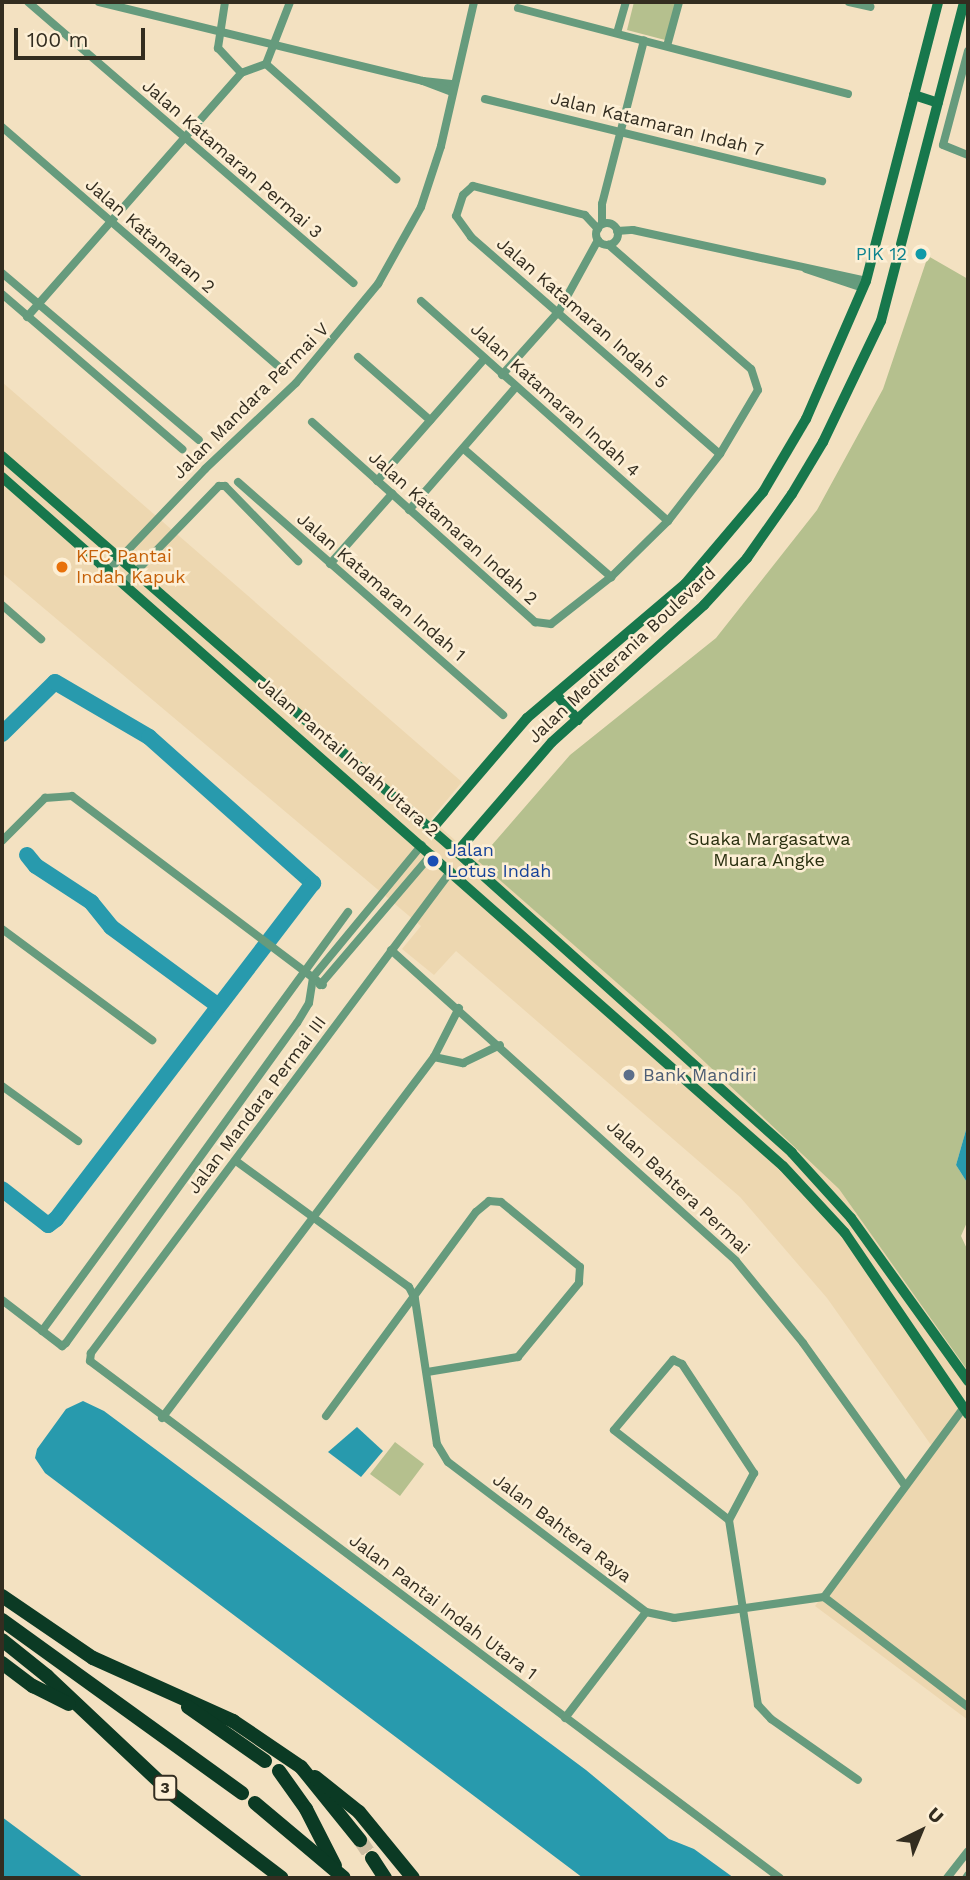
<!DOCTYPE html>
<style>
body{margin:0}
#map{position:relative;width:970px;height:1880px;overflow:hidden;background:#f3e1c1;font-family:"Work Sans",sans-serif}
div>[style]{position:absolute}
.built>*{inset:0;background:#edd7b0}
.green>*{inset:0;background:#b5c08e}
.water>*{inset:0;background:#289aad}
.river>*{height:16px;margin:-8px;padding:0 8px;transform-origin:8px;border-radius:8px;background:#289aad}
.highway-tunnel>*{height:14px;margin-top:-7px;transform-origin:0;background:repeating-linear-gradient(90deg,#cdbda1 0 14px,transparent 0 21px)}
.street>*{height:8px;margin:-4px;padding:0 4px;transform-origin:4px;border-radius:4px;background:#669b7d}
.street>.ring{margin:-4px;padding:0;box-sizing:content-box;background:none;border:8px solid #669b7d;border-radius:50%}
.secondary>*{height:10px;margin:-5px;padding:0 5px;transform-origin:5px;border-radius:5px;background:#17774c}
.highway>*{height:14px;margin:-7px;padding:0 7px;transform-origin:7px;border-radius:7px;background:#0b3a24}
.dots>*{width:19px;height:19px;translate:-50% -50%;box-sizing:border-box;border:4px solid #fdefd5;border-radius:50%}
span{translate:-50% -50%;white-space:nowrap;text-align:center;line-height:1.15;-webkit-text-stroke:5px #fdefd5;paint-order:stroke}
.shield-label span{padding:2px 5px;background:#fdefd5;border:2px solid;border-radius:5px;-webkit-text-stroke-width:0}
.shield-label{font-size:16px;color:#332d20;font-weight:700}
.street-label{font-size:18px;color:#332d20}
.culture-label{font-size:18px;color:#0d838f}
.right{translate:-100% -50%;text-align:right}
.food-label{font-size:18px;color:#c56008}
.left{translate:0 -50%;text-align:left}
.park-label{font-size:18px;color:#2a3010}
.transit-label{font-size:18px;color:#164399}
.service-label{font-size:18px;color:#4e5e75}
.frame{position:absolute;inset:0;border:4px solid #332d20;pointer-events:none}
.north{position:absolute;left:886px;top:1796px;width:70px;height:70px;-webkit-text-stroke:5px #fdefd5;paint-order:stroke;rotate:43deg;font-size:19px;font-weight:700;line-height:28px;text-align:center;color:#332d20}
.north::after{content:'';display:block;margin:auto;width:24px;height:32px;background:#332d20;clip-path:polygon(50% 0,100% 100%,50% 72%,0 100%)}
.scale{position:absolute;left:14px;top:28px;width:131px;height:32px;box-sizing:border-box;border:4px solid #332d20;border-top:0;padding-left:9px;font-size:21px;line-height:24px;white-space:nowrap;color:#332d20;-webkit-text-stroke:5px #fdefd5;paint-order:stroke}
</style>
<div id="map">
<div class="built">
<div style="clip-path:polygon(2px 382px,462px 782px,431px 819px,673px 1032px,839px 1189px,968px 1371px,968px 1720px,815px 1606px,931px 1445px,827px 1298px,740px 1197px,456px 951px,434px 975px,402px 949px,421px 926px,2px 573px)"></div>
</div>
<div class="green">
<div style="clip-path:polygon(634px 2px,679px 2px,669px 41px,627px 30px)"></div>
<div style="clip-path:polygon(928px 256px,968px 279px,968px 1123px,956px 1165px,968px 1184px,968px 1220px,961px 1236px,968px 1251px,968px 1371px,839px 1189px,673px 1032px,478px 861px,570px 755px,716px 638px,817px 510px,883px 389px)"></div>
<div style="clip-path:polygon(395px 1442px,424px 1464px,400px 1496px,370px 1474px)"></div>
</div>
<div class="water">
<div style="clip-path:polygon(968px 1123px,968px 1184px,956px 1165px)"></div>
<div style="clip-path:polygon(83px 1401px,104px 1411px,586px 1770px,669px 1839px,694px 1849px,734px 1878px,583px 1878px,45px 1473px,35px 1458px,37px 1449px,66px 1409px)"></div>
<div style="clip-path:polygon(357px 1427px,383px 1451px,361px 1477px,328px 1452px)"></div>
<div style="clip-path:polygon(2px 1817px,84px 1878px,2px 1878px)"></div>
</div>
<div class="river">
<div style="left:2px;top:734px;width:74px;rotate:-44.5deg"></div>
<div style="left:55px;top:682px;width:109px;rotate:30.3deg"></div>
<div style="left:149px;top:737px;width:220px;rotate:41.7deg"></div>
<div style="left:313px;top:883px;width:423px;rotate:127.4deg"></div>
<div style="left:56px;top:1219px;width:10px;rotate:143deg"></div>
<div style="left:48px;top:1225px;width:58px;rotate:-142deg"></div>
<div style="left:27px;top:855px;width:14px;rotate:51deg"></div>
<div style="left:36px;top:866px;width:66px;rotate:33.2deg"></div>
<div style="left:91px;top:902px;width:32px;rotate:51deg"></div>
<div style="left:111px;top:927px;width:132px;rotate:36.3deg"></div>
</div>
<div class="highway-tunnel">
<div style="left:360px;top:1840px;width:22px;rotate:56deg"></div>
</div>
<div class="street">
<div style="left:28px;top:2px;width:430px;rotate:40.8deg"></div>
<div style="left:99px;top:2px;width:333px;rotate:13.7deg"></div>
<div style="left:423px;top:81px;width:31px;rotate:6deg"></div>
<div style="left:225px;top:2px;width:47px;rotate:98.7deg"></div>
<div style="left:218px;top:48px;width:34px;rotate:47deg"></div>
<div style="left:241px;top:73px;width:27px;rotate:-20deg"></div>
<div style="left:266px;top:64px;width:66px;rotate:-68.8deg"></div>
<div style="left:849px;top:2px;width:22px;rotate:13deg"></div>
<div style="left:518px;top:8px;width:341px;rotate:14.6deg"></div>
<div style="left:617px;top:33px;width:32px;rotate:-74deg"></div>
<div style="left:667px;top:46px;width:46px;rotate:-74.7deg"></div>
<div style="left:968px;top:51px;width:97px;rotate:104.9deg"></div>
<div style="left:943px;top:145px;width:27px;rotate:22deg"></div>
<div style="left:266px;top:64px;width:174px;rotate:41.5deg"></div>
<div style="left:423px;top:81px;width:31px;rotate:21deg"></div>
<div style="left:485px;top:99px;width:347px;rotate:13.7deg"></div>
<div style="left:2px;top:127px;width:367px;rotate:40.9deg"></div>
<div class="ring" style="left:596px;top:223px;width:14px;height:14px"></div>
<div style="left:602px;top:224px;width:20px;rotate:-90deg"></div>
<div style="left:602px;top:204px;width:169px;rotate:-75.6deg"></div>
<div style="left:598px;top:229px;width:19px;rotate:-133deg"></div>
<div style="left:585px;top:215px;width:116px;rotate:-165.5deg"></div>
<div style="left:473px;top:186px;width:13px;rotate:138deg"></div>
<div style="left:463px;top:195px;width:22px;rotate:108deg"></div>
<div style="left:456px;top:216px;width:26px;rotate:54deg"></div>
<div style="left:471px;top:237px;width:330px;rotate:41.1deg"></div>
<div style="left:617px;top:231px;width:16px;rotate:-4deg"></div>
<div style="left:633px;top:230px;width:239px;rotate:12.3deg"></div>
<div style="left:806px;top:269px;width:60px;rotate:18.4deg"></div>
<div style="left:2px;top:273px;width:258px;rotate:40.3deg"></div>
<div style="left:2px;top:294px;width:238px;rotate:40.7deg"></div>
<div style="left:421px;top:301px;width:331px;rotate:41.7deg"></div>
<div style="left:27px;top:317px;width:325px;rotate:-48.7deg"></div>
<div style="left:358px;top:357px;width:96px;rotate:41.2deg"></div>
<div style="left:502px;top:375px;width:86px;rotate:-48.3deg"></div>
<div style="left:559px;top:311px;width:81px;rotate:-61.2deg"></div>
<div style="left:312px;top:422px;width:300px;rotate:41.9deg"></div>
<div style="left:535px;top:622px;width:16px;rotate:7deg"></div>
<div style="left:551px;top:624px;width:76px;rotate:-38.1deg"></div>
<div style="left:611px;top:577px;width:80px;rotate:-44.5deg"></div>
<div style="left:668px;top:521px;width:85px;rotate:-52.2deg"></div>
<div style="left:720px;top:454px;width:74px;rotate:-59.3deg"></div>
<div style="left:758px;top:390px;width:22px;rotate:-108deg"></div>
<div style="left:751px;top:369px;width:189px;rotate:-138.9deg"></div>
<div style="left:465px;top:450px;width:194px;rotate:41deg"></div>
<div style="left:377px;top:481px;width:162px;rotate:-48.7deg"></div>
<div style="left:238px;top:482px;width:353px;rotate:41.3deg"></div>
<div style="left:409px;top:510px;width:163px;rotate:-49deg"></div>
<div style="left:330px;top:564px;width:94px;rotate:-48.5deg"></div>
<div style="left:108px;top:571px;width:141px;rotate:-46.4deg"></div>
<div style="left:205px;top:469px;width:125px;rotate:-43.4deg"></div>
<div style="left:296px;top:383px;width:129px;rotate:-50.4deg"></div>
<div style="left:378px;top:284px;width:88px;rotate:-60.8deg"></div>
<div style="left:421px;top:207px;width:64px;rotate:-71.8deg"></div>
<div style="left:441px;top:146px;width:148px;rotate:-77.1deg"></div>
<div style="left:123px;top:585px;width:138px;rotate:-45.9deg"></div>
<div style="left:219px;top:486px;width:6px"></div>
<div style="left:225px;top:486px;width:105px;rotate:45.8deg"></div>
<div style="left:2px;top:605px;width:52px;rotate:41.1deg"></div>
<div style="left:2px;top:841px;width:61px;rotate:-45deg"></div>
<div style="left:45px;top:798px;width:27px;rotate:-4deg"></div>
<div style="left:72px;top:796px;width:314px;rotate:37deg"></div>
<div style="left:451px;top:871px;width:602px;rotate:126.76deg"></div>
<div style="left:91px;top:1353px;width:8px;rotate:97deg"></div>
<div style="left:90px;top:1361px;width:862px;rotate:36.84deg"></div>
<div style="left:2px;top:929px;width:187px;rotate:36.5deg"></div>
<div style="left:391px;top:950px;width:464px;rotate:42deg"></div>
<div style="left:736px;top:1261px;width:106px;rotate:50.7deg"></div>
<div style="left:803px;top:1343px;width:173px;rotate:54.4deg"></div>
<div style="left:320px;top:985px;width:172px;rotate:-49.5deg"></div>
<div style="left:434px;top:1057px;width:30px;rotate:12deg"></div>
<div style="left:463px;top:1063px;width:41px;rotate:-25.9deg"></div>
<div style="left:2px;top:1086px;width:94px;rotate:35.9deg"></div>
<div style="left:236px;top:1161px;width:214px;rotate:36.1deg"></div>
<div style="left:409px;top:1287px;width:13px;rotate:63deg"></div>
<div style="left:415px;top:1299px;width:147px;rotate:81.4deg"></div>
<div style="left:437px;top:1444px;width:21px;rotate:59deg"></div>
<div style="left:448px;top:1462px;width:248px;rotate:37.1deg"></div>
<div style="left:646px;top:1612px;width:29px;rotate:12deg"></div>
<div style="left:674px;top:1618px;width:151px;rotate:-8deg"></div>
<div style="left:824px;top:1597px;width:181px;rotate:37.4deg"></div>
<div style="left:2px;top:1300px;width:76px;rotate:37.5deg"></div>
<div style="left:62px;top:1346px;width:5px;rotate:-37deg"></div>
<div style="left:66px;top:1343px;width:395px;rotate:-54.2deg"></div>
<div style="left:297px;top:1023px;width:23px;rotate:-59deg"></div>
<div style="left:309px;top:1003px;width:26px;rotate:-81deg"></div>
<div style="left:313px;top:977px;width:171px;rotate:-50.5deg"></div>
<div style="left:42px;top:1331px;width:519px;rotate:-53.86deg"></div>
<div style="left:326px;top:1416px;width:253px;rotate:-53.7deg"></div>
<div style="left:476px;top:1212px;width:17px;rotate:-40deg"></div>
<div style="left:489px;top:1201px;width:12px;rotate:5deg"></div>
<div style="left:501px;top:1202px;width:102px;rotate:39.4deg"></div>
<div style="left:580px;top:1267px;width:16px;rotate:94deg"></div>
<div style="left:579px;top:1283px;width:96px;rotate:129.5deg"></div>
<div style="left:518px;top:1357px;width:92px;rotate:170.6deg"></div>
<div style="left:162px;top:1418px;width:452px;rotate:-53deg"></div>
<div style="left:434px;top:1057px;width:55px;rotate:-63deg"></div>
<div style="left:729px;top:1520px;width:146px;rotate:-142deg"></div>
<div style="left:614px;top:1430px;width:92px;rotate:-49.9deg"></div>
<div style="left:673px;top:1360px;width:10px;rotate:24deg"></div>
<div style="left:682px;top:1364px;width:131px;rotate:56.6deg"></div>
<div style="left:754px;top:1473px;width:53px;rotate:118deg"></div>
<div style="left:729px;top:1520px;width:187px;rotate:81.1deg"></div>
<div style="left:758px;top:1705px;width:19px;rotate:47deg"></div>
<div style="left:771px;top:1719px;width:106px;rotate:35deg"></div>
<div style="left:824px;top:1597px;width:236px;rotate:-53.6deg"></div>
<div style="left:565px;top:1718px;width:133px;rotate:-52.6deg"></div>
<div style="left:947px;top:1878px;width:34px;rotate:-52deg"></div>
<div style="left:966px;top:1878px;width:4px;rotate:-56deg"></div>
</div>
<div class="secondary">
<div style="left:914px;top:95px;width:25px;rotate:18deg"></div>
<div style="left:2px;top:456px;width:603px;rotate:41.03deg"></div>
<div style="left:457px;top:852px;width:450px;rotate:41.9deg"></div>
<div style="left:792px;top:1153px;width:88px;rotate:47.8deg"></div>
<div style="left:851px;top:1218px;width:201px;rotate:54.3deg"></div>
<div style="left:2px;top:477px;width:1041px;rotate:41.42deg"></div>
<div style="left:783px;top:1166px;width:91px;rotate:47.2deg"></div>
<div style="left:845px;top:1233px;width:219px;rotate:55.8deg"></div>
<div style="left:556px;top:694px;width:34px;rotate:50deg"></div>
<div style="left:431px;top:830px;width:148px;rotate:-49.4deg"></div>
<div style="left:527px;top:718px;width:207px;rotate:-40.3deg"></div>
<div style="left:685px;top:584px;width:121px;rotate:-49.7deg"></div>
<div style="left:763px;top:492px;width:85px;rotate:-59.5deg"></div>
<div style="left:806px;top:419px;width:150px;rotate:-66.5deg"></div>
<div style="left:866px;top:281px;width:288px;rotate:-75.5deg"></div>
<div style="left:457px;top:852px;width:145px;rotate:-49.2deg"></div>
<div style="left:552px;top:742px;width:205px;rotate:-42deg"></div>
<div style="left:704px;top:605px;width:64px;rotate:-47.5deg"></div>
<div style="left:747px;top:558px;width:78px;rotate:-54.9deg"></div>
<div style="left:792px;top:494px;width:61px;rotate:-59.2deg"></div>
<div style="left:823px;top:442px;width:134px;rotate:-64.4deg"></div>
<div style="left:881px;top:321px;width:330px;rotate:-75.4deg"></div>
</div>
<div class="highway">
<div style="left:2px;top:1596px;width:110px;rotate:34.3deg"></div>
<div style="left:93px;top:1658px;width:154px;rotate:24.2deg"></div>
<div style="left:233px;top:1721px;width:82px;rotate:34.1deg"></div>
<div style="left:301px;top:1767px;width:94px;rotate:51.1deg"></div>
<div style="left:2px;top:1620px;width:296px;rotate:35.8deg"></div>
<div style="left:2px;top:1640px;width:58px;rotate:38.7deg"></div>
<div style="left:47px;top:1676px;width:172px;rotate:43.3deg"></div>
<div style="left:172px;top:1794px;width:138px;rotate:37.4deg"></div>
<div style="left:2px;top:1663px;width:39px;rotate:37deg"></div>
<div style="left:33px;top:1686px;width:40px;rotate:26.6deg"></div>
<div style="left:188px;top:1707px;width:94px;rotate:35deg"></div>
<div style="left:279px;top:1771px;width:47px;rotate:54.6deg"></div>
<div style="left:306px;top:1809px;width:64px;rotate:63deg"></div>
<div style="left:315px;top:1777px;width:56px;rotate:38.5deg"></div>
<div style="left:359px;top:1812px;width:85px;rotate:50.7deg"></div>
<div style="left:255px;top:1803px;width:116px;rotate:40.1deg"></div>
<div style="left:372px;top:1858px;width:24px;rotate:57deg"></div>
</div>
<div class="dots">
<div style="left:921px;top:254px;background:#0f9aa8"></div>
<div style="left:62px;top:567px;background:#e8710a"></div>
<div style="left:433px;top:861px;background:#1a4fb4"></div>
<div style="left:629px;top:1075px;background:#5c6f8a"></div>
</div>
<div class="shield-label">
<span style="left:165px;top:1788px">3</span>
</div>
<div class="street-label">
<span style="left:657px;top:124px;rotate:14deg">Jalan Katamaran Indah 7</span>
<span style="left:232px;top:159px;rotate:41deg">Jalan Katamaran Permai 3</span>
<span style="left:150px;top:236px;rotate:41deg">Jalan Katamaran 2</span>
<span style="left:582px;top:313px;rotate:41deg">Jalan Katamaran Indah 5</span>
<span style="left:555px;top:400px;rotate:42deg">Jalan Katamaran Indah 4</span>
<span style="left:251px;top:401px;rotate:-45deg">Jalan Mandara Permai V</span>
<span style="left:453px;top:528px;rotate:42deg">Jalan Katamaran Indah 2</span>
<span style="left:381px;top:587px;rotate:41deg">Jalan Katamaran Indah 1</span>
<span style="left:622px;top:655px;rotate:-43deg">Jalan Mediterania Boulevard</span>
<span style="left:348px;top:757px;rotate:41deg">Jalan Pantai Indah Utara 2</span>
<span style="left:257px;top:1105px;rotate:-53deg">Jalan Mandara Permai III</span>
<span style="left:678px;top:1187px;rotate:43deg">Jalan Bahtera Permai</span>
<span style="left:562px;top:1528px;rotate:37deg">Jalan Bahtera Raya</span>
<span style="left:443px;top:1607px;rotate:37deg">Jalan Pantai Indah Utara 1</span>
</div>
<div class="culture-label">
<span class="right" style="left:907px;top:254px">PIK 12</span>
</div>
<div class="food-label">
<span class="left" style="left:76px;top:567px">KFC Pantai<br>Indah Kapuk</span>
</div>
<div class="park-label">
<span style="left:769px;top:850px">Suaka Margasatwa<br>Muara Angke</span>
</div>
<div class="transit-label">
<span class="left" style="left:447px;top:861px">Jalan<br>Lotus Indah</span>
</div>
<div class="service-label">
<span class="left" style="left:643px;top:1075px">Bank Mandiri</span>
</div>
<div class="frame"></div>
<div class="north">U</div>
<div class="scale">100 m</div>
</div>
